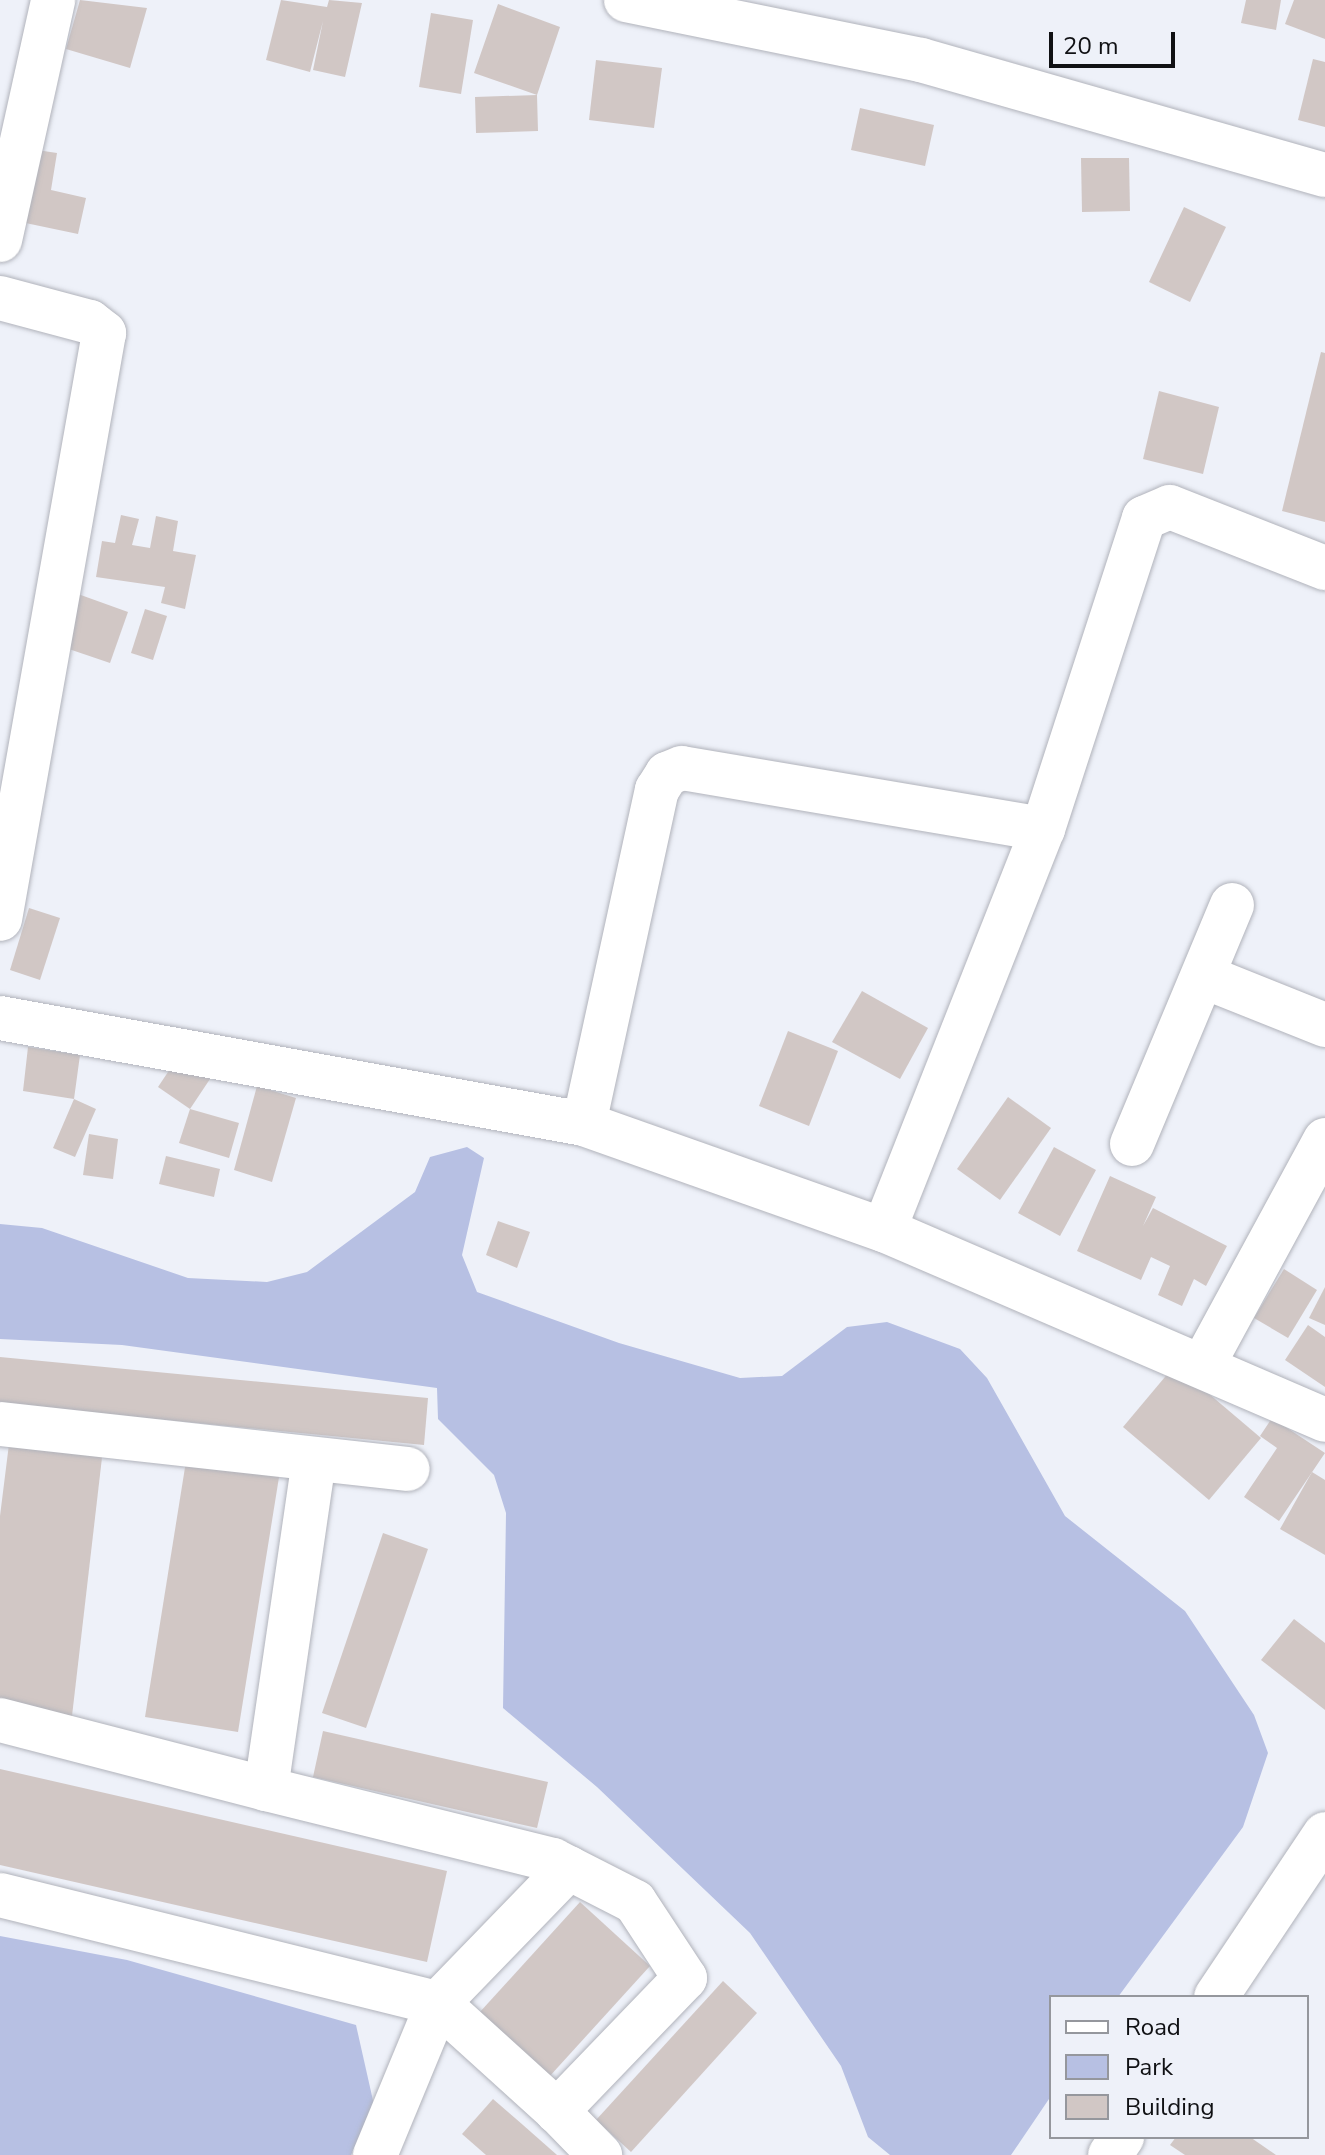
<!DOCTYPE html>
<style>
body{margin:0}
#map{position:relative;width:1325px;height:2155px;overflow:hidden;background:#eef1f9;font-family:"Nunito Sans",sans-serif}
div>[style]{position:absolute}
.green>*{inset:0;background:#b7c0e3}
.building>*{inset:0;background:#d1c7c5}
.roads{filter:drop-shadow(0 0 2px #b1b3bb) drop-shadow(0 0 2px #b1b3bb)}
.street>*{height:44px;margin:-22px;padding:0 22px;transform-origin:22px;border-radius:22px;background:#fff}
span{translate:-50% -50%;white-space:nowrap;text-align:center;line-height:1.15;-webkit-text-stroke:7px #eef1f9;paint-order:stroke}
.legend{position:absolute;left:1049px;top:1995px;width:260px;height:144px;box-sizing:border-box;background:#eef1f9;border:2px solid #95979d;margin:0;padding:10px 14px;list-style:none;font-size:24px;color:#101114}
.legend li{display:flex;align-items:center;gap:16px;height:40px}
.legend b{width:40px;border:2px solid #95979d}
.scale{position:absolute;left:1049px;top:32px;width:126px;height:36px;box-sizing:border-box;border:4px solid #101114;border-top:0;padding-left:10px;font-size:24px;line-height:28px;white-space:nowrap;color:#101114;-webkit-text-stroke:6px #eef1f9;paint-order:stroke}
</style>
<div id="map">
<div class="green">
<div style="clip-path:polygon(467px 1147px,484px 1158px,462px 1255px,477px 1292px,619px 1343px,740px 1378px,782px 1376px,847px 1327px,887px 1322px,960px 1349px,987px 1378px,1065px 1516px,1185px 1611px,1254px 1715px,1268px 1753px,1243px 1827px,1118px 1997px,1051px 1997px,1051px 2096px,1011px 2155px,890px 2155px,868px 2137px,841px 2066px,750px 1933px,597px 1787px,503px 1708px,506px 1513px,494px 1475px,438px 1419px,437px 1388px,122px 1345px,0 1339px,0 1224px,42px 1228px,188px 1278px,267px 1282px,307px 1272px,415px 1192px,430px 1157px)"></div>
<div style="clip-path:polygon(0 1936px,127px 1960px,356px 2025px,374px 2105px,351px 2155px,0 2155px)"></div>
</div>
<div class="building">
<div style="clip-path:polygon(80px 0,147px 8px,130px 68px,66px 49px)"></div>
<div style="clip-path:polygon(281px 0,327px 7px,329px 0,362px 3px,345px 77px,313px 70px,323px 21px,310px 72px,266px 60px)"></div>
<div style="clip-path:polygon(1246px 0,1281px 0,1276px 30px,1241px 23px)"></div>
<div style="clip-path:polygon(1294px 0,1325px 0,1325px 39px,1285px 24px)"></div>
<div style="clip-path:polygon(498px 4px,560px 27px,537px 95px,538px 131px,476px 133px,475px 97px,537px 95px,474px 73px)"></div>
<div style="clip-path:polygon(431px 13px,473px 20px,461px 94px,419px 87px)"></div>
<div style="clip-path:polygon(1313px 59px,1325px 62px,1325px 127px,1298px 120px)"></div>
<div style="clip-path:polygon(596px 60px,662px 68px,654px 128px,589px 120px)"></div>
<div style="clip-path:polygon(860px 108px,934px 125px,925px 166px,851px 150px)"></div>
<div style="clip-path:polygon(30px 149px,57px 153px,51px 190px,86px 198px,78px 234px,16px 221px)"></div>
<div style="clip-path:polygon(1081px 158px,1129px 158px,1130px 211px,1082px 212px)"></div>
<div style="clip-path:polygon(1184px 207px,1226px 227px,1190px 302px,1149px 282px)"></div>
<div style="clip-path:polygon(1321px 352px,1325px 353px,1325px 522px,1282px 511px)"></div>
<div style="clip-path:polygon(1159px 391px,1219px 407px,1203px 474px,1143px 459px)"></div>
<div style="clip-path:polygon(121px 515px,139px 519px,132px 545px,150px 548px,156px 516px,178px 521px,173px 551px,196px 555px,185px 609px,161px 603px,165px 587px,96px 577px,102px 541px,115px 543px)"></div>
<div style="clip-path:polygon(78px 594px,128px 612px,110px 663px,60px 646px)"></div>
<div style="clip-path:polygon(145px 609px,167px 616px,153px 660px,131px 653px)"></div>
<div style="clip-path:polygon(29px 908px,60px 918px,40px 980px,10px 970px)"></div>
<div style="clip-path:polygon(862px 991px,928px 1028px,900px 1079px,832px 1042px)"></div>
<div style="clip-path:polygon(788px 1031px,838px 1051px,809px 1126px,759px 1106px)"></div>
<div style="clip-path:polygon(28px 1047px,80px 1055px,74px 1099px,96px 1109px,75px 1157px,53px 1148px,74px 1099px,23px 1091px)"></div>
<div style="clip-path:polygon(178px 1057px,210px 1079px,190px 1109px,158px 1087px)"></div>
<div style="clip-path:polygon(257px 1086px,296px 1098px,272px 1182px,234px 1170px)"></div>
<div style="clip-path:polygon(1008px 1097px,1051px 1128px,1000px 1200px,957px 1169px)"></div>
<div style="clip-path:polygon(190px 1109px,239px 1123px,229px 1158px,179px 1143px)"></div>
<div style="clip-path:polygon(89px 1134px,118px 1139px,113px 1179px,83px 1175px)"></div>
<div style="clip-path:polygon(1054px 1147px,1096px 1170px,1060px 1236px,1018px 1213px)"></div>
<div style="clip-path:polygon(166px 1156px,220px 1169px,214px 1197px,159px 1184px)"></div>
<div style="clip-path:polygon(1110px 1176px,1156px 1197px,1143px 1226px,1153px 1208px,1227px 1246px,1206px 1286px,1194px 1279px,1182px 1306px,1158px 1295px,1170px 1266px,1151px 1257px,1141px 1280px,1077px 1251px)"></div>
<div style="clip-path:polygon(498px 1221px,530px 1232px,517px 1268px,486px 1255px)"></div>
<div style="clip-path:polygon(1284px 1269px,1317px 1290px,1288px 1338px,1254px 1318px)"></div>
<div style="clip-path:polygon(1325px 1287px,1325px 1325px,1309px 1318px)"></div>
<div style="clip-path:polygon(1308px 1325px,1325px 1337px,1325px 1387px,1285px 1360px)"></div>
<div style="clip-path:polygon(0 1357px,428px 1398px,424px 1445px,0 1404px)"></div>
<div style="clip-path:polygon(1175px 1365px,1261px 1438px,1209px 1500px,1123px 1427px)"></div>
<div style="clip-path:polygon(1272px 1418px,1325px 1453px,1279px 1521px,1244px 1497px,1277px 1448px,1260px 1436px)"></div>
<div style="clip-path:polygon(10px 1436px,103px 1449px,72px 1716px,0 1707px,0 1516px)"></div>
<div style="clip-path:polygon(187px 1455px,280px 1471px,238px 1732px,145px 1717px)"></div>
<div style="clip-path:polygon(1312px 1472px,1325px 1480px,1325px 1555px,1280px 1529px)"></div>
<div style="clip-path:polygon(383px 1533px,428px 1549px,366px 1728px,322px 1713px)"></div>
<div style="clip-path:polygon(1294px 1619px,1325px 1643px,1325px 1710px,1261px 1660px)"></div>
<div style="clip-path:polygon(323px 1731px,548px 1782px,537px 1828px,313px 1777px)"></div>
<div style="clip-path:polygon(0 1769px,447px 1871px,427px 1962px,0 1865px)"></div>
<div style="clip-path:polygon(580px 1902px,650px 1966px,549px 2077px,479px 2013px)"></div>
<div style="clip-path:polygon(723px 1981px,757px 2013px,631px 2152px,596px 2120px)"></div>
<div style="clip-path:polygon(493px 2099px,523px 2125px,557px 2155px,486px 2155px,462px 2134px)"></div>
<div style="clip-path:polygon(1176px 2137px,1250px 2137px,1276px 2155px,1185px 2155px,1170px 2145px)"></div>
</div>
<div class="roads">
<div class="street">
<div style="left:626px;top:0;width:301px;rotate:11.5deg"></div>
<div style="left:921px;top:60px;width:420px;rotate:15.9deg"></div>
<div style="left:0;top:240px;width:246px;rotate:-77.5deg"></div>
<div style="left:0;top:298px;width:93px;rotate:14.9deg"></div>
<div style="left:90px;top:322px;width:18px;rotate:38deg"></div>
<div style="left:104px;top:333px;width:595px;rotate:100.06deg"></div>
<div style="left:1205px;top:977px;width:129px;rotate:21.8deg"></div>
<div style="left:0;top:1018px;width:594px;rotate:10.29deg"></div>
<div style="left:584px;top:1124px;width:318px;rotate:19.5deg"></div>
<div style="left:884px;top:1230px;width:480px;rotate:23.3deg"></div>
<div style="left:584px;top:1124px;width:342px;rotate:-77.7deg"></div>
<div style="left:657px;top:790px;width:19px;rotate:-58deg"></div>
<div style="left:667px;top:774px;width:16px;rotate:-22deg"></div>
<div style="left:682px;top:768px;width:366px;rotate:9.6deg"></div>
<div style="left:1132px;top:1144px;width:259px;rotate:-67.3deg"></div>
<div style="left:884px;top:1230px;width:431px;rotate:-68.4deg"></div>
<div style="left:1043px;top:829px;width:327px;rotate:-72deg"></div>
<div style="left:1144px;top:518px;width:28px;rotate:-23deg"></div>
<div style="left:1170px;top:507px;width:167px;rotate:21.5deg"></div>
<div style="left:1203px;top:1365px;width:256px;rotate:-61.5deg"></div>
<div style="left:0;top:1424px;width:410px;rotate:6.3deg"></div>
<div style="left:0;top:1720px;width:275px;rotate:14.5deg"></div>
<div style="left:266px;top:1789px;width:333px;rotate:-81.7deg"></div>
<div style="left:266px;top:1789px;width:296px;rotate:13.9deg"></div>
<div style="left:553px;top:1860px;width:92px;rotate:27.1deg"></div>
<div style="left:635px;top:1902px;width:91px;rotate:56.7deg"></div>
<div style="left:685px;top:1978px;width:185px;rotate:133.9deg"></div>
<div style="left:557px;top:2111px;width:161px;rotate:-137.8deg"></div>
<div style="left:438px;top:2003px;width:188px;rotate:-45.9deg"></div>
<div style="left:0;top:1895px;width:451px;rotate:13.9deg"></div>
<div style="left:438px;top:2003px;width:165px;rotate:112.5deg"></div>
<div style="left:1216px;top:1997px;width:196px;rotate:-56.2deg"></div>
<div style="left:557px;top:2111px;width:62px;rotate:45.7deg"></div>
<div style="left:1110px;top:2155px;width:22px;rotate:-56deg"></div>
</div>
</div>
<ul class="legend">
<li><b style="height:10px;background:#fff"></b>Road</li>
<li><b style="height:22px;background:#b7c0e3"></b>Park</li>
<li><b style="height:22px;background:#d1c7c5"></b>Building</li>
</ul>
<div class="scale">20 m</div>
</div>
